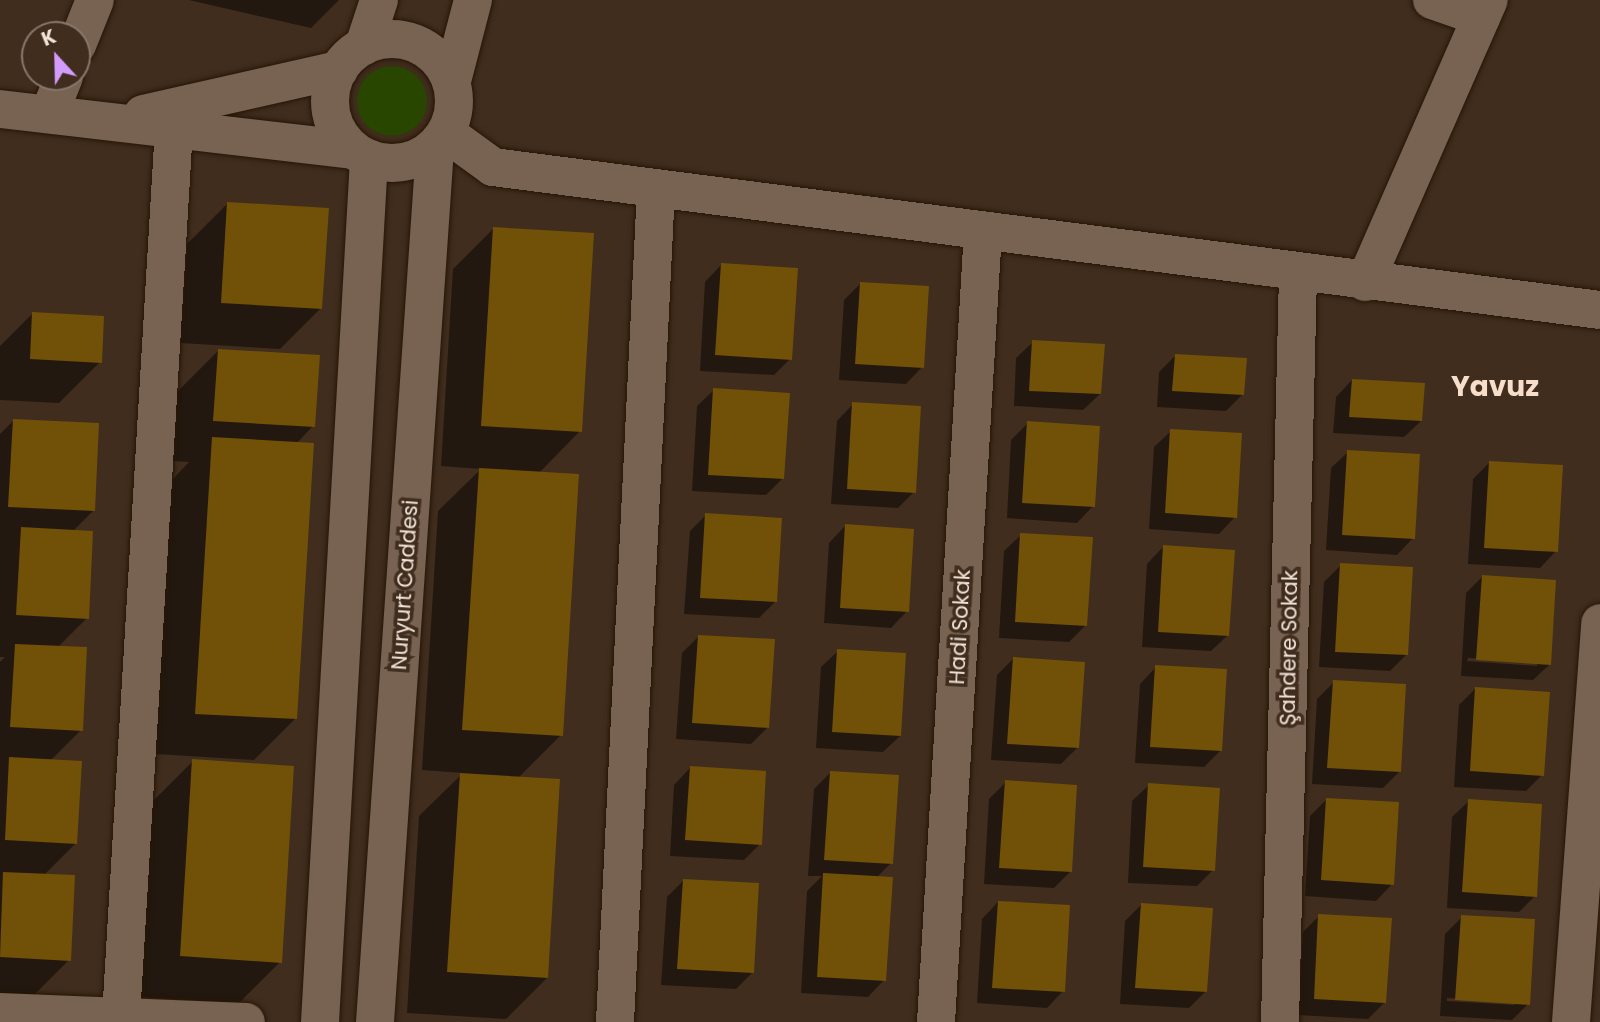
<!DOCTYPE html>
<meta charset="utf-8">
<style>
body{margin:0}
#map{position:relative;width:1600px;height:1022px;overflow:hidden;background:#402d1d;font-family:Poppins,sans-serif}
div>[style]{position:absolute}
.green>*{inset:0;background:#284600}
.round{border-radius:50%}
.shadow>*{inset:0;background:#0007}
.building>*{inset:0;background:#715007}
.roads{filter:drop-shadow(0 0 2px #261506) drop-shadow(0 0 2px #261506)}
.minor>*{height:38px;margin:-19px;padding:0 19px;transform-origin:19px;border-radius:19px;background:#786251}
.minor>.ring{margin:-19px;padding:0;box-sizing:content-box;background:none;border:38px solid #786251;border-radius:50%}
span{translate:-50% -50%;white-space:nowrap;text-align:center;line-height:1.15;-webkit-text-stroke:7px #402d1d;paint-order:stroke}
.street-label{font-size:21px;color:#f1e4da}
.district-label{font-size:28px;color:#f7deca;font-weight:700}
.north{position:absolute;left:21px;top:21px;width:70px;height:70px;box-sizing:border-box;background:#402d1d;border:2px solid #877669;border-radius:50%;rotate:338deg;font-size:19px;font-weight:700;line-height:28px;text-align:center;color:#f1e4da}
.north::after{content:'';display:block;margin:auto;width:24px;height:32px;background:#d39cfc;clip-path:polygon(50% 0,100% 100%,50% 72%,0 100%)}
</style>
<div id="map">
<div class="green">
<div class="round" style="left:357px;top:66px;width:70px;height:70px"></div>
</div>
<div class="shadow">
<div style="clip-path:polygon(189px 0,339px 0,311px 28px)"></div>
<div style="clip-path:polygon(228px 203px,321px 308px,280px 349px,180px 343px,187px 244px)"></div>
<div style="clip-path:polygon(494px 228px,580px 431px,538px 474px,561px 735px,518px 778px,547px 978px,506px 1019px,407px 1013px,419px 816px,463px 773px,422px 770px,438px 511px,481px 469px,441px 466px,453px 269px)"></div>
<div style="clip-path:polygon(721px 265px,790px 359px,774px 375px,700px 371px,705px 282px)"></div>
<div style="clip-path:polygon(860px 284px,922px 367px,906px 384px,839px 380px,844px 300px)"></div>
<div style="clip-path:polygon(32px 314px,100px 362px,59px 403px,0 400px,0 346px)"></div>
<div style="clip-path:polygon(1033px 342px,1100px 394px,1083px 410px,1014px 406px,1016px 358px)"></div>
<div style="clip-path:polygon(218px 351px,313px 426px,296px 444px,295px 719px,254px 760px,155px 754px,172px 480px,189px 462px,173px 461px,177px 392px)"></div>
<div style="clip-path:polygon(1175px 356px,1242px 395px,1226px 411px,1157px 407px,1159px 372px)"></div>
<div style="clip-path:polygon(1352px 380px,1421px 421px,1404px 437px,1333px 433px,1336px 397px)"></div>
<div style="clip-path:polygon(714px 390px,783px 478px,766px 495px,692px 491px,697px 406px)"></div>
<div style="clip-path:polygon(853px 404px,914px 492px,898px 508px,831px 504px,837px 421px)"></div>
<div style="clip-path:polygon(13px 421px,93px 511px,72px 532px,87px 618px,57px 648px,81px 730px,50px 761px,76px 843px,43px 876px,69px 960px,28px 1001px,0 1000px,0 662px,5px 657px,0 657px,0 434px)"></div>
<div style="clip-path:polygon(1028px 423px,1093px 506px,1077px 523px,1007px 518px,1011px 440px)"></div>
<div style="clip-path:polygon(1171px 431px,1235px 517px,1219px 534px,1149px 529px,1154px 447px)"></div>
<div style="clip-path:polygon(1348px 452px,1413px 538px,1397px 555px,1326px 550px,1331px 468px)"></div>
<div style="clip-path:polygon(1490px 462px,1556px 551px,1540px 568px,1468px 564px,1473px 479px)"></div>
<div style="clip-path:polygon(706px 515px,775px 602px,759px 618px,684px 614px,690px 531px)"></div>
<div style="clip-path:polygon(845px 526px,907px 611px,891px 628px,824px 623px,829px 543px)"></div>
<div style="clip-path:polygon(1021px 535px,1085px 626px,1069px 642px,999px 638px,1004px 551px)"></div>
<div style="clip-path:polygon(1163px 547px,1228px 635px,1211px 651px,1142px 647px,1147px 564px)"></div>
<div style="clip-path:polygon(1341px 565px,1406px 655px,1390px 671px,1319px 667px,1324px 582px)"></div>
<div style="clip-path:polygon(evenodd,1482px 577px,1550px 664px,1533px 680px,1461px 676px,1466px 593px,1482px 577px,1468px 658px,1537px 662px,1537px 666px,1467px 661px,1468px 658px)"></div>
<div style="clip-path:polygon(698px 637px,768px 727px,751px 744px,676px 739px,682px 653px)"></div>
<div style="clip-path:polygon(838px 651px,900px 736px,883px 752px,816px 748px,821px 667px)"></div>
<div style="clip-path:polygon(1013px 659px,1078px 747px,1061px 764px,991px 760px,997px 675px)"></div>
<div style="clip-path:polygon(1156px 667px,1220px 751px,1204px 767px,1135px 763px,1140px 684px)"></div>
<div style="clip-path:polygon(1334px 682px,1399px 772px,1383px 788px,1312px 784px,1317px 699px)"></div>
<div style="clip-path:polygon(1475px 689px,1542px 775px,1526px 791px,1454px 787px,1459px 705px)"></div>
<div style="clip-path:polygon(193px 761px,280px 962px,239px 1003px,140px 997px,152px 802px)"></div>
<div style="clip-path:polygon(690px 768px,760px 844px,744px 860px,670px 856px,674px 785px)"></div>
<div style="clip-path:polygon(830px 773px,891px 863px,876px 878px,884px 980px,868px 997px,801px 993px,807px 891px,822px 876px,808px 876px,814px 789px)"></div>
<div style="clip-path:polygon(1006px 782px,1070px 872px,1054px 888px,984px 884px,989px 799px)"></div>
<div style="clip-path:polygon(1149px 785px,1213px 870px,1197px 886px,1128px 883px,1132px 801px)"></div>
<div style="clip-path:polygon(1326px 800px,1392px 884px,1376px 901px,1305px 896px,1310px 816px)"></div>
<div style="clip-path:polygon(1469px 801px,1535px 896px,1519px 912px,1447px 908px,1452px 817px)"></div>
<div style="clip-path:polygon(683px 881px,752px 973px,736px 989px,661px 985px,667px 897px)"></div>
<div style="clip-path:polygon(998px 902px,1063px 991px,1047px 1008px,977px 1003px,982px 919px)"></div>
<div style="clip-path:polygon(1141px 905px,1206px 991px,1189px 1008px,1120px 1004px,1125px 921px)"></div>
<div style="clip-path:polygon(1319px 916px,1385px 1002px,1368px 1019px,1298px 1015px,1303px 932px)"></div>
<div style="clip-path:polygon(evenodd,1462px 917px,1528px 1004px,1512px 1020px,1440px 1016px,1445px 934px,1462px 917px,1447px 998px,1515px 1002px,1515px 1005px,1447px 1001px,1447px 998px)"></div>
</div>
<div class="building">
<div style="clip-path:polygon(227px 202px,329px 208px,322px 309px,221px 303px)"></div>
<div style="clip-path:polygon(493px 227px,594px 233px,582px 432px,481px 426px)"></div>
<div style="clip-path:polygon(721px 263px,798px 268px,792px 360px,715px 355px)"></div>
<div style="clip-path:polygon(860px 282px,929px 286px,924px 368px,855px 364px)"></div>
<div style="clip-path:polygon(32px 312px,104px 316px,102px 363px,30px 359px)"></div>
<div style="clip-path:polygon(1032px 340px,1105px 344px,1101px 394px,1029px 391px)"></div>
<div style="clip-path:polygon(218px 349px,320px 355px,315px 427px,213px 421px)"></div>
<div style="clip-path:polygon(1175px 354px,1247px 358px,1244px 395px,1172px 391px)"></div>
<div style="clip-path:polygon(1352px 379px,1425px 383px,1422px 421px,1349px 417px)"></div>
<div style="clip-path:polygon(713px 388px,790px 393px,784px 479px,708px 475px)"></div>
<div style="clip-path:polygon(852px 402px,921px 406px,916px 493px,847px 489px)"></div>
<div style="clip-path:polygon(13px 419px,99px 423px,95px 511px,8px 507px)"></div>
<div style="clip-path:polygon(1027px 421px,1100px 426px,1095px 507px,1022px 503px)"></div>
<div style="clip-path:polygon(1170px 429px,1242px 433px,1237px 518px,1165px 513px)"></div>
<div style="clip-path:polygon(212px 437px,314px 443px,297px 719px,195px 714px)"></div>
<div style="clip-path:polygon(1347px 450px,1420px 454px,1415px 539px,1342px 535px)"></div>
<div style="clip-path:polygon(1489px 461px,1563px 465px,1558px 552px,1484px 548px)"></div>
<div style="clip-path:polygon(479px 468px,579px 474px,563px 736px,462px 730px)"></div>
<div style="clip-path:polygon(705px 513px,782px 518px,777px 602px,700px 598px)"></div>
<div style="clip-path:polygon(845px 524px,914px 529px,909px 612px,840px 608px)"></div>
<div style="clip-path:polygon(21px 527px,93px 531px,89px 619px,16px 615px)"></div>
<div style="clip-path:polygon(1020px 533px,1093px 537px,1087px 626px,1015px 622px)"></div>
<div style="clip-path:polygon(1163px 545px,1235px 550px,1229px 636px,1158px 632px)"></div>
<div style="clip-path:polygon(1340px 563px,1413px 567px,1408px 655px,1335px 652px)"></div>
<div style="clip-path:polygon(1482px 575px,1556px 580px,1551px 665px,1476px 660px)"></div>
<div style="clip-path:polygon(698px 635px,775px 639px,769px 728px,692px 723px)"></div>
<div style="clip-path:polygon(15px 644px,87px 647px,83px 731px,10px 727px)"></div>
<div style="clip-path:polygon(837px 649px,906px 653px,901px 736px,832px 732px)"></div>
<div style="clip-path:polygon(1013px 657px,1085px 662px,1079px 748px,1007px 744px)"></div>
<div style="clip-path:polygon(1155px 665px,1227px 669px,1222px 751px,1150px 747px)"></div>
<div style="clip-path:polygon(1333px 680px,1406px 684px,1401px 772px,1327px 768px)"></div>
<div style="clip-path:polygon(1475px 687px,1550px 692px,1544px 776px,1470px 771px)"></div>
<div style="clip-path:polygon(9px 757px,82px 761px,77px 844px,5px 840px)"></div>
<div style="clip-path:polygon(192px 759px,294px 766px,282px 963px,180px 956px)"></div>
<div style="clip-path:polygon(690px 766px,766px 771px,762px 845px,685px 840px)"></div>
<div style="clip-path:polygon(830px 771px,899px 775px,893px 864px,824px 860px)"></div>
<div style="clip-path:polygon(460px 773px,560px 779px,548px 978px,447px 972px)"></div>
<div style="clip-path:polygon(1005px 780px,1077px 785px,1072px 872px,999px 868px)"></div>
<div style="clip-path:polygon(1148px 783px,1220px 788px,1215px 871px,1143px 867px)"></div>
<div style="clip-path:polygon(1326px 798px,1399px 802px,1394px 885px,1321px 880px)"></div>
<div style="clip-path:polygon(1468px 799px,1542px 804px,1537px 897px,1462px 892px)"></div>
<div style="clip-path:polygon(3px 872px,75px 875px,71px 961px,0 957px)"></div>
<div style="clip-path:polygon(823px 873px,893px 877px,886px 981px,817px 977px)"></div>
<div style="clip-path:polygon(683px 879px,759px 883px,754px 973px,677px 969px)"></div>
<div style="clip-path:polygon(998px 901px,1070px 905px,1065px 992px,992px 988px)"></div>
<div style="clip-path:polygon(1141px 903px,1213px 908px,1207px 992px,1135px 988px)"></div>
<div style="clip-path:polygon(1318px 914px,1392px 918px,1386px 1003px,1314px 999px)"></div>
<div style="clip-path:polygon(1461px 915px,1535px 919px,1530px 1005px,1455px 1000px)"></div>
</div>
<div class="roads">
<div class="minor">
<div style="left:1432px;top:0;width:52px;rotate:19.1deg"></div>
<div class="ring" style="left:330px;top:39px;width:86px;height:86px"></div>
<div style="left:77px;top:45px;width:48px;rotate:-68.2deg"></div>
<div style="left:364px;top:46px;width:48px;rotate:-71.9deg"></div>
<div style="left:452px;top:81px;width:84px;rotate:-75.5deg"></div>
<div style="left:0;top:109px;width:355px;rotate:6.6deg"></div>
<div style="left:49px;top:114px;width:40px;rotate:-68deg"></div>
<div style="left:143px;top:114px;width:201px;rotate:-12.7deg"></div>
<div style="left:446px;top:133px;width:58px;rotate:35.9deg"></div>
<div style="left:493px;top:167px;width:1116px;rotate:7.36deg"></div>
<div style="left:1365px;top:282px;width:308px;rotate:-66.3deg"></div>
<div style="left:0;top:1012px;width:246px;rotate:2.3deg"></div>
<div style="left:121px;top:1017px;width:892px;rotate:-86.59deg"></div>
<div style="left:320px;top:1022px;width:865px;rotate:-86.75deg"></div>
<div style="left:375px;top:1022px;width:876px;rotate:-86.07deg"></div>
<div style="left:615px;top:1022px;width:834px;rotate:-87.18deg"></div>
<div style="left:936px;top:1022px;width:791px;rotate:-86.6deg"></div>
<div style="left:1280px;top:1022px;width:748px;rotate:-88.62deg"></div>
<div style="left:1571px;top:1022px;width:400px;rotate:-85.8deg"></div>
</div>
</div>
<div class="street-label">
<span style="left:405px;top:585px;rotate:-86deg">Nuryurt Caddesi</span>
<span style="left:960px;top:627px;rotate:-87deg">Hadi Sokak</span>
<span style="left:1289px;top:648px;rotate:-89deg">Şahdere Sokak</span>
</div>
<div class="district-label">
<span style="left:1495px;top:387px">Yavuz</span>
</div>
<div class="north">K</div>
</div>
